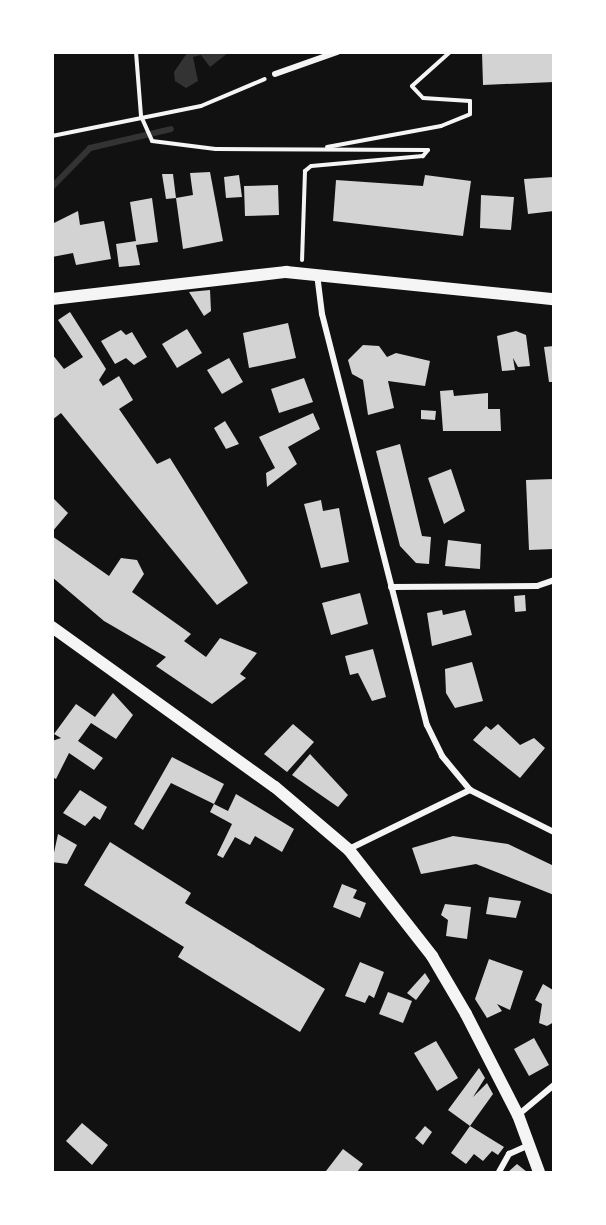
<!DOCTYPE html>
<style>
body{margin:0}
#map{position:relative;width:606px;height:1225px;overflow:hidden;background:#111;font-family:Manrope,sans-serif}
div>[style]{position:absolute}
.water>*{inset:0;background:#333}
.stream>*{height:6px;margin:-3px;padding:0 3px;transform-origin:3px;border-radius:3px;background:#333}
.building>*{inset:0;background:#d3d3d3}
.path>*{height:4px;margin:-2px;padding:0 2px;transform-origin:2px;border-radius:2px;background:#f5f5f5}
.minor>*{height:6px;margin:-3px;padding:0 3px;transform-origin:3px;border-radius:3px;background:#f5f5f5}
.secondary>*{height:12px;margin:-6px;padding:0 6px;transform-origin:6px;border-radius:6px;background:#f5f5f5}
span{translate:-50% -50%;white-space:nowrap;text-align:center;line-height:1.15;-webkit-text-stroke:4.5px #fff;paint-order:stroke}
.frame{position:absolute;inset:0;border:54px solid #fff;pointer-events:none}
</style>
<div id="map">
<div class="water">
<div style="clip-path:polygon(187px 53px,228px 53px,210px 67px,201px 55px,193px 57px,198px 81px,186px 88px,175px 81px,174px 72px)"></div>
</div>
<div class="stream">
<div style="left:52px;top:187px;width:54px;rotate:-45.7deg"></div>
<div style="left:90px;top:148px;width:83px;rotate:-13.2deg"></div>
</div>
<div class="building">
<div style="clip-path:polygon(482px 52px,554px 52px,554px 82px,483px 85px)"></div>
<div style="clip-path:polygon(210px 172px,223px 241px,183px 249px,176px 198px,166px 199px,162px 174px,173px 174px,176px 198px,193px 195px,190px 173px)"></div>
<div style="clip-path:polygon(239px 175px,242px 197px,226px 198px,224px 177px)"></div>
<div style="clip-path:polygon(425px 175px,471px 181px,463px 236px,333px 221px,336px 180px,423px 186px)"></div>
<div style="clip-path:polygon(554px 177px,554px 211px,528px 214px,524px 179px)"></div>
<div style="clip-path:polygon(278px 185px,279px 215px,245px 216px,244px 186px)"></div>
<div style="clip-path:polygon(481px 195px,514px 197px,511px 230px,480px 228px)"></div>
<div style="clip-path:polygon(152px 198px,158px 242px,136px 245px,140px 265px,119px 267px,116px 244px,136px 241px,130px 202px)"></div>
<div style="clip-path:polygon(78px 211px,80px 225px,104px 221px,111px 259px,76px 265px,73px 253px,52px 257px,52px 224px)"></div>
<div style="clip-path:polygon(210px 290px,211px 311px,204px 316px,189px 292px)"></div>
<div style="clip-path:polygon(70px 312px,106px 369px,99px 380px,103px 386px,119px 376px,133px 400px,119px 409px,157px 464px,170px 458px,248px 583px,217px 605px,61px 413px,52px 420px,52px 354px,64px 369px,83px 357px,58px 320px)"></div>
<div style="clip-path:polygon(288px 323px,296px 358px,249px 368px,243px 333px)"></div>
<div style="clip-path:polygon(187px 329px,202px 353px,177px 368px,162px 344px)"></div>
<div style="clip-path:polygon(121px 330px,126px 335px,132px 332px,147px 357px,134px 365px,126px 358px,115px 364px,101px 341px)"></div>
<div style="clip-path:polygon(516px 331px,526px 335px,530px 366px,518px 367px,513px 358px,515px 370px,502px 371px,497px 336px)"></div>
<div style="clip-path:polygon(363px 345px,379px 346px,387px 357px,396px 353px,430px 361px,425px 386px,388px 381px,394px 408px,368px 415px,363px 380px,352px 374px,348px 360px)"></div>
<div style="clip-path:polygon(554px 346px,554px 382px,549px 382px,544px 347px)"></div>
<div style="clip-path:polygon(229px 358px,243px 382px,222px 394px,207px 370px)"></div>
<div style="clip-path:polygon(304px 378px,313px 402px,279px 413px,271px 389px)"></div>
<div style="clip-path:polygon(453px 390px,454px 396px,488px 393px,488px 409px,500px 409px,501px 431px,443px 431px,440px 391px)"></div>
<div style="clip-path:polygon(421px 410px,436px 411px,435px 420px,421px 419px)"></div>
<div style="clip-path:polygon(313px 413px,320px 429px,288px 447px,297px 464px,267px 487px,266px 473px,275px 468px,259px 437px)"></div>
<div style="clip-path:polygon(225px 421px,239px 444px,226px 449px,214px 428px)"></div>
<div style="clip-path:polygon(400px 444px,422px 536px,431px 537px,429px 564px,416px 563px,400px 546px,376px 451px)"></div>
<div style="clip-path:polygon(451px 469px,465px 511px,444px 524px,428px 478px)"></div>
<div style="clip-path:polygon(554px 479px,554px 549px,529px 550px,526px 480px)"></div>
<div style="clip-path:polygon(52px 497px,68px 513px,52px 532px)"></div>
<div style="clip-path:polygon(321px 500px,323px 511px,339px 508px,349px 562px,321px 568px,304px 504px)"></div>
<div style="clip-path:polygon(52px 536px,109px 576px,121px 558px,137px 560px,144px 574px,132px 592px,191px 634px,184px 641px,206px 657px,220px 638px,257px 653px,240px 674px,246px 678px,212px 704px,156px 666px,166px 657px,104px 621px,52px 577px)"></div>
<div style="clip-path:polygon(448px 540px,481px 544px,480px 569px,445px 566px)"></div>
<div style="clip-path:polygon(360px 593px,368px 624px,331px 635px,322px 603px)"></div>
<div style="clip-path:polygon(525px 595px,526px 611px,515px 612px,514px 596px)"></div>
<div style="clip-path:polygon(442px 610px,443px 615px,465px 610px,472px 635px,432px 646px,427px 613px)"></div>
<div style="clip-path:polygon(373px 649px,386px 697px,372px 701px,358px 673px,350px 675px,345px 656px)"></div>
<div style="clip-path:polygon(472px 662px,483px 701px,455px 708px,446px 693px,445px 669px)"></div>
<div style="clip-path:polygon(113px 693px,133px 715px,116px 739px,91px 723px,78px 741px,103px 758px,94px 770px,69px 753px,56px 779px,52px 777px,52px 741px,61px 738px,54px 734px,76px 704px,95px 717px)"></div>
<div style="clip-path:polygon(293px 724px,314px 742px,287px 772px,264px 754px)"></div>
<div style="clip-path:polygon(498px 724px,520px 745px,534px 738px,545px 748px,520px 778px,473px 740px,486px 726px,491px 730px)"></div>
<div style="clip-path:polygon(310px 754px,348px 795px,338px 807px,292px 775px)"></div>
<div style="clip-path:polygon(172px 757px,224px 784px,214px 804px,228px 811px,236px 794px,294px 829px,282px 852px,255px 836px,250px 845px,235px 837px,223px 858px,217px 855px,232px 824px,210px 812px,214px 804px,171px 783px,143px 830px,134px 824px)"></div>
<div style="clip-path:polygon(80px 790px,107px 807px,100px 820px,94px 816px,85px 826px,63px 813px)"></div>
<div style="clip-path:polygon(58px 834px,77px 845px,67px 864px,52px 862px)"></div>
<div style="clip-path:polygon(453px 836px,508px 844px,554px 866px,554px 895px,476px 864px,421px 874px,412px 848px)"></div>
<div style="clip-path:polygon(110px 842px,191px 893px,185px 903px,325px 989px,300px 1032px,178px 957px,184px 947px,84px 885px)"></div>
<div style="clip-path:polygon(342px 884px,357px 890px,353px 898px,366px 903px,360px 918px,333px 907px)"></div>
<div style="clip-path:polygon(489px 897px,521px 901px,516px 918px,486px 914px)"></div>
<div style="clip-path:polygon(445px 904px,471px 907px,467px 939px,446px 936px,448px 920px,441px 915px)"></div>
<div style="clip-path:polygon(489px 959px,523px 971px,510px 1010px,497px 1004px,502px 1011px,487px 1018px,475px 999px)"></div>
<div style="clip-path:polygon(360px 962px,384px 972px,374px 998px,369px 995px,365px 1003px,345px 996px)"></div>
<div style="clip-path:polygon(425px 973px,430px 981px,416px 1000px,407px 993px)"></div>
<div style="clip-path:polygon(543px 984px,553px 990px,554px 1022px,547px 1026px,539px 1023px,542px 1004px,535px 1000px)"></div>
<div style="clip-path:polygon(388px 992px,412px 1001px,403px 1023px,379px 1014px)"></div>
<div style="clip-path:polygon(534px 1038px,549px 1065px,529px 1076px,514px 1049px)"></div>
<div style="clip-path:polygon(436px 1041px,458px 1078px,437px 1091px,414px 1053px)"></div>
<div style="clip-path:polygon(479px 1068px,485px 1078px,473px 1097px,487px 1083px,493px 1094px,470px 1126px,448px 1110px)"></div>
<div style="clip-path:polygon(82px 1123px,108px 1145px,92px 1165px,66px 1141px)"></div>
<div style="clip-path:polygon(425px 1126px,432px 1132px,423px 1145px,415px 1138px)"></div>
<div style="clip-path:polygon(470px 1126px,504px 1147px,498px 1155px,492px 1151px,483px 1161px,474px 1154px,466px 1164px,451px 1153px)"></div>
<div style="clip-path:polygon(343px 1149px,363px 1164px,357px 1172px,326px 1171px)"></div>
<div style="clip-path:polygon(517px 1164px,527px 1172px,508px 1172px)"></div>
</div>
<div class="path">
<div style="left:136px;top:52px;width:64px;rotate:85.5deg"></div>
<div style="left:141px;top:116px;width:27px;rotate:66deg"></div>
<div style="left:152px;top:141px;width:64px;rotate:7.1deg"></div>
<div style="left:216px;top:149px;width:212px;rotate:0.3deg"></div>
<div style="left:428px;top:150px;width:8px;rotate:130deg"></div>
<div style="left:423px;top:156px;width:112px;rotate:174.9deg"></div>
<div style="left:311px;top:166px;width:8px;rotate:140deg"></div>
<div style="left:305px;top:171px;width:89px;rotate:91.9deg"></div>
<div style="left:52px;top:136px;width:152px;rotate:-11.4deg"></div>
<div style="left:201px;top:106px;width:69px;rotate:-22.9deg"></div>
<div style="left:327px;top:147px;width:116px;rotate:-10.4deg"></div>
<div style="left:441px;top:126px;width:31px;rotate:-22deg"></div>
<div style="left:470px;top:114px;width:13px;rotate:-90deg"></div>
<div style="left:470px;top:101px;width:47px;rotate:-176.3deg"></div>
<div style="left:423px;top:98px;width:16px;rotate:-133deg"></div>
<div style="left:412px;top:86px;width:51px;rotate:-41.8deg"></div>
</div>
<div class="minor">
<div style="left:275px;top:74px;width:66px;rotate:-19.5deg"></div>
<div style="left:317px;top:274px;width:40px;rotate:82.9deg"></div>
<div style="left:322px;top:314px;width:424px;rotate:75.7deg"></div>
<div style="left:427px;top:725px;width:34px;rotate:64deg"></div>
<div style="left:442px;top:756px;width:44px;rotate:50.5deg"></div>
<div style="left:470px;top:790px;width:94px;rotate:26.6deg"></div>
<div style="left:391px;top:587px;width:146px;rotate:-0.4deg"></div>
<div style="left:537px;top:586px;width:18px;rotate:-19deg"></div>
<div style="left:349px;top:849px;width:135px;rotate:-26deg"></div>
<div style="left:518px;top:1115px;width:47px;rotate:-39.8deg"></div>
<div style="left:499px;top:1172px;width:21px;rotate:-61deg"></div>
<div style="left:509px;top:1154px;width:22px;rotate:-24deg"></div>
</div>
<div class="secondary">
<div style="left:52px;top:299px;width:236px;rotate:-6.6deg"></div>
<div style="left:286px;top:272px;width:269px;rotate:5.8deg"></div>
<div style="left:52px;top:627px;width:274px;rotate:35.7deg"></div>
<div style="left:275px;top:787px;width:97px;rotate:40.4deg"></div>
<div style="left:349px;top:850px;width:135px;rotate:51.9deg"></div>
<div style="left:432px;top:956px;width:67px;rotate:59.6deg"></div>
<div style="left:466px;top:1014px;width:114px;rotate:62.8deg"></div>
<div style="left:518px;top:1115px;width:61px;rotate:69.8deg"></div>
</div>
<div class="frame"></div>
</div>
